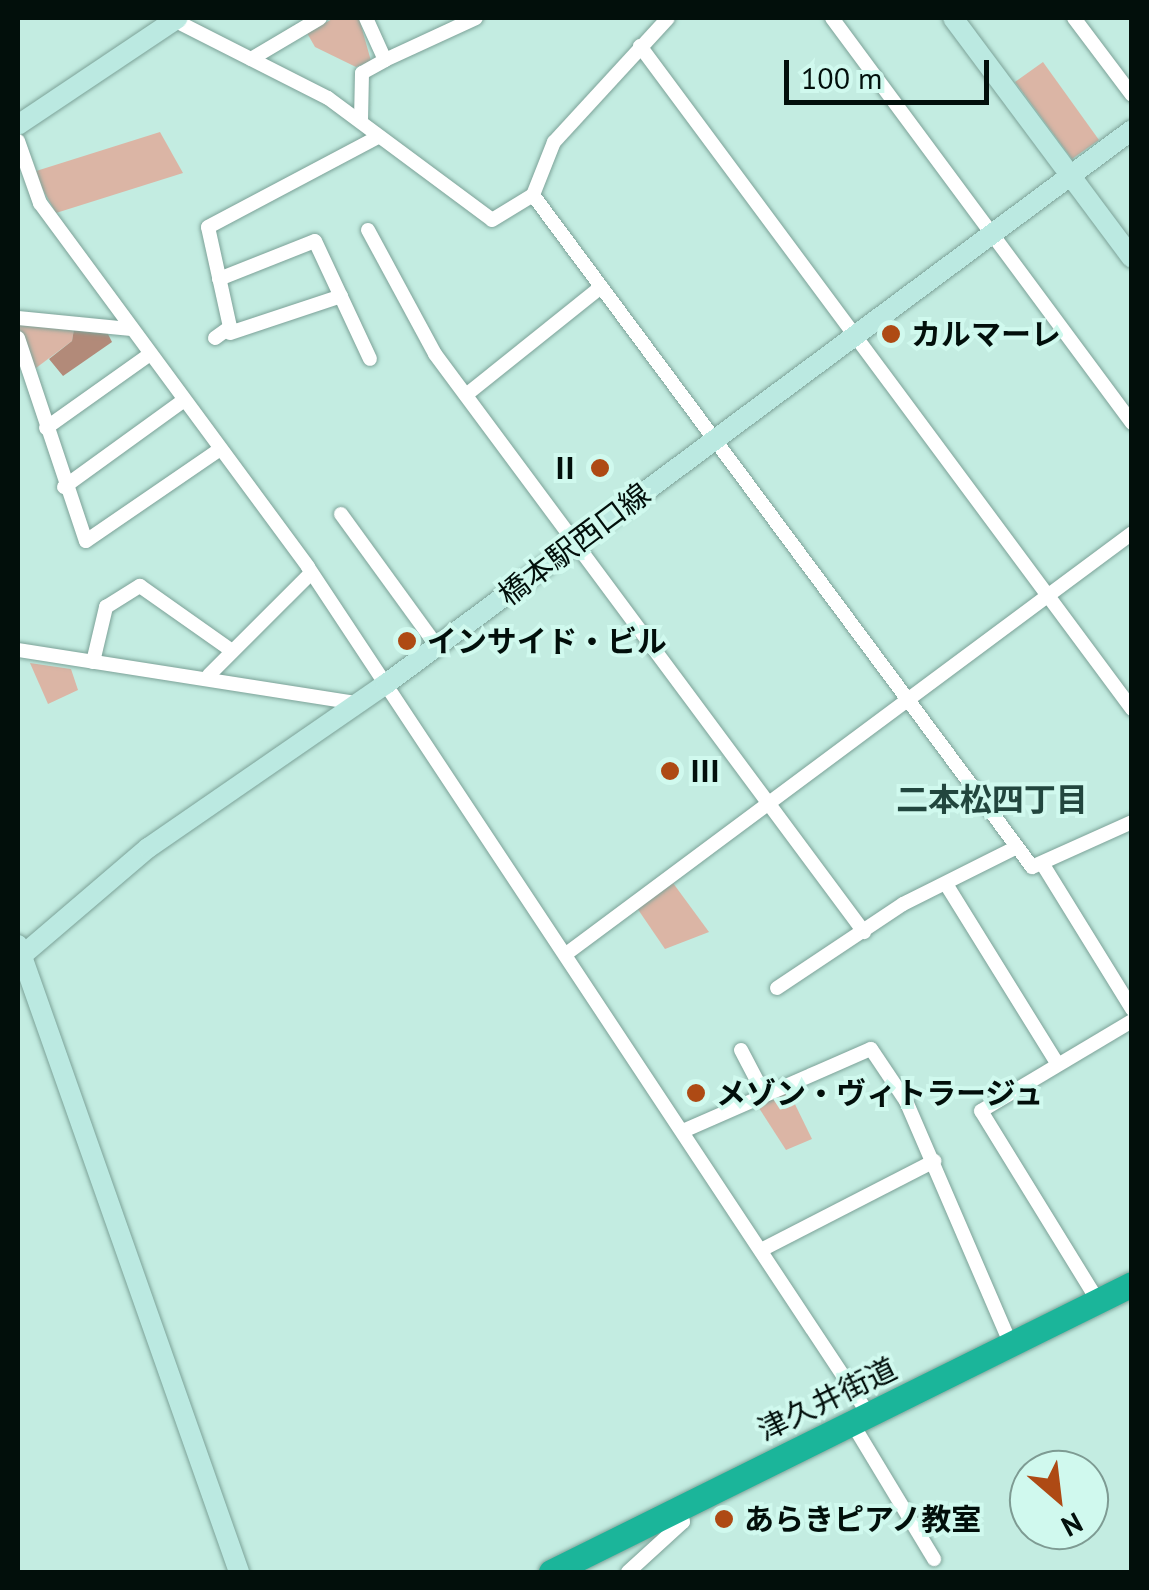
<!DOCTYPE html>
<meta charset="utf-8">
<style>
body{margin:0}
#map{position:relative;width:1149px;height:1590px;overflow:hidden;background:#c3ece1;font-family:"PT Sans","Noto Sans JP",sans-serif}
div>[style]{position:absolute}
.green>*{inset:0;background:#dbb5a5}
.water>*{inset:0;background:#b28a79}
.roads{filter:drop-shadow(0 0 2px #7ca298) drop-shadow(0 0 2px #7ca298)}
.street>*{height:14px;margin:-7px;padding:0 7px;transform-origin:7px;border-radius:7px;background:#fff}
.secondary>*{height:20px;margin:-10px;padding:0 10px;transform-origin:10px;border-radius:10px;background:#bbe9e1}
.highway>*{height:25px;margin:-12.5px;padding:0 12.5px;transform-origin:12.5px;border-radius:12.5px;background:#1bb59a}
.dots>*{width:28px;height:28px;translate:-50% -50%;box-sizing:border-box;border:5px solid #d0f9ee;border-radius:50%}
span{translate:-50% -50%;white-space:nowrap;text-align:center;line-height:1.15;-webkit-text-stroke:8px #d0f9ee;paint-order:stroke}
.poi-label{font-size:30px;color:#020f0b;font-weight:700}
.left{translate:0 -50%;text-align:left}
.right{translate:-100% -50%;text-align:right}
.street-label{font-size:30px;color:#020f0b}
.neighbourhood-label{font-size:32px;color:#22463e;font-weight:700}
.frame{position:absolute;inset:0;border:20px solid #020f0b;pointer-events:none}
.north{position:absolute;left:1009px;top:1450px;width:100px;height:100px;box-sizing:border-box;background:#d0f9ee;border:2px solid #7e9b93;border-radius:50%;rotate:152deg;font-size:28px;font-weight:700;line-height:40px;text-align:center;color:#020f0b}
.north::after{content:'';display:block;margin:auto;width:35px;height:45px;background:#ae4a14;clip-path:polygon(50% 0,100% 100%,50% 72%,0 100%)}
.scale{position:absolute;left:784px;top:60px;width:205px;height:45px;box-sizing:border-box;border:5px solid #020f0b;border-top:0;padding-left:12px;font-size:30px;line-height:35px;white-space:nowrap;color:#020f0b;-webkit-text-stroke:8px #d0f9ee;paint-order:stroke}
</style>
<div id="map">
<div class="green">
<div style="clip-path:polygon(334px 18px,359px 18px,371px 61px,356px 67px,315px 47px,307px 33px)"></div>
<div style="clip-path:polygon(1043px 62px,1099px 140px,1072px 159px,1015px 82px)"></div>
<div style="clip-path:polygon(160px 132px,183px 173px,56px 213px,33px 172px)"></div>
<div style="clip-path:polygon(18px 318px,75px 323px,72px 341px,28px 374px)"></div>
<div style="clip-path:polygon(30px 663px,71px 669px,78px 690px,48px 704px)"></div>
<div style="clip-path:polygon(673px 883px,709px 932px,665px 949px,637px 908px)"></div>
<div style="clip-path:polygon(788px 1090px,812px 1139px,786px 1150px,757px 1105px)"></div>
</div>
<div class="water">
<div style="clip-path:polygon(75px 323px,104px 326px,112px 342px,63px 376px,49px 359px,72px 341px)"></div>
</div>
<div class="roads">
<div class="street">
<div style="left:170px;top:18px;width:177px;rotate:26.9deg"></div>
<div style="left:328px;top:98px;width:204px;rotate:36.6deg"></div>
<div style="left:492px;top:220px;width:48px;rotate:-31.4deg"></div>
<div style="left:533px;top:195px;width:57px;rotate:-68.4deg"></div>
<div style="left:554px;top:142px;width:168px;rotate:-47.4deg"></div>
<div style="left:366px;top:18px;width:46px;rotate:65.7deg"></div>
<div style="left:385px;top:60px;width:100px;rotate:-24.8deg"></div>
<div style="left:832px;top:18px;width:504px;rotate:53.47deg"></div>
<div style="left:1074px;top:18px;width:96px;rotate:53deg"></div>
<div style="left:640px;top:46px;width:826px;rotate:53.42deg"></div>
<div style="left:251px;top:59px;width:80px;rotate:-30.7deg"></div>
<div style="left:361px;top:121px;width:48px;rotate:-88.8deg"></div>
<div style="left:362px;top:73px;width:26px;rotate:-29deg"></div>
<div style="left:18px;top:141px;width:66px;rotate:70.5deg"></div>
<div style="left:40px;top:203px;width:452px;rotate:53.6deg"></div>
<div style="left:308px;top:567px;width:1017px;rotate:56.51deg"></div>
<div style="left:533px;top:195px;width:837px;rotate:53.4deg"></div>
<div style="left:1032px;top:867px;width:110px;rotate:-24.2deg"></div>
<div style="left:368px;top:230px;width:141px;rotate:61.6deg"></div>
<div style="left:435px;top:354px;width:720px;rotate:53.42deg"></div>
<div style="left:219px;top:279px;width:103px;rotate:-21.6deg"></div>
<div style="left:315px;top:241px;width:130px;rotate:65deg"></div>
<div style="left:18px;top:318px;width:114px;rotate:5.6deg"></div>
<div style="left:230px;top:333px;width:117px;rotate:-18.4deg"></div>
<div style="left:18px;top:338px;width:214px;rotate:71.5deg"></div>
<div style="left:86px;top:541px;width:161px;rotate:-34.4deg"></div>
<div style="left:215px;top:338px;width:19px;rotate:-36deg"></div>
<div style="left:230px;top:327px;width:102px;rotate:-102.4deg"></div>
<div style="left:208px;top:227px;width:192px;rotate:-27.9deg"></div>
<div style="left:466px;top:395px;width:173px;rotate:-38.7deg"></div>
<div style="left:46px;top:428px;width:128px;rotate:-35.4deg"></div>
<div style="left:64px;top:487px;width:148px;rotate:-35.9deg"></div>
<div style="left:341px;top:514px;width:163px;rotate:54deg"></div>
<div style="left:18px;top:650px;width:344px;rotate:8.9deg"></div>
<div style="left:93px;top:662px;width:57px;rotate:-76.7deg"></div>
<div style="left:106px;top:607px;width:40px;rotate:-32deg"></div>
<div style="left:140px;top:586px;width:113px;rotate:35.2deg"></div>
<div style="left:209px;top:675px;width:144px;rotate:-45deg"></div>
<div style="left:1045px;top:868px;width:166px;rotate:58.3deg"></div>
<div style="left:946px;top:884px;width:211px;rotate:58.2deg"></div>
<div style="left:566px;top:954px;width:705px;rotate:-36.64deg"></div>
<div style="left:777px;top:988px;width:151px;rotate:-33.7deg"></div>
<div style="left:903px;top:904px;width:127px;rotate:-26.6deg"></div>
<div style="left:741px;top:1050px;width:50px;rotate:62.4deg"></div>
<div style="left:683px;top:1131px;width:205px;rotate:-23.6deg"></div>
<div style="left:871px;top:1049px;width:63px;rotate:56.1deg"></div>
<div style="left:906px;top:1101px;width:266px;rotate:66.7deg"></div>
<div style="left:761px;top:1250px;width:195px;rotate:-27.2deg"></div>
<div style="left:1098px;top:1301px;width:223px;rotate:-121.6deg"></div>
<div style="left:981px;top:1111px;width:176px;rotate:-30.8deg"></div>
<div style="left:852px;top:1423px;width:159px;rotate:58.9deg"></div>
<div style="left:628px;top:1572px;width:74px;rotate:-42.3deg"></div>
<div style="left:683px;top:1522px;width:14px;rotate:-102deg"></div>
</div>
<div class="secondary">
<div style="left:953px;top:18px;width:299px;rotate:53.3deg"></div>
<div style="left:18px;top:125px;width:192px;rotate:-33.8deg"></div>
<div style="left:18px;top:945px;width:665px;rotate:70.58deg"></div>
<div style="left:18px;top:959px;width:171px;rotate:-40.5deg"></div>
<div style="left:148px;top:848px;width:289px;rotate:-34.6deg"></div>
<div style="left:386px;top:684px;width:929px;rotate:-36.6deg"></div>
</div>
<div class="highway">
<div style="left:551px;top:1572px;width:648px;rotate:-26.37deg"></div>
</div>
</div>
<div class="dots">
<div style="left:891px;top:334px;background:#ae4a14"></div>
<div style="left:600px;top:468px;background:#ae4a14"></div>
<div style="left:407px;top:641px;background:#ae4a14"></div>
<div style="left:670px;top:771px;background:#ae4a14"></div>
<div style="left:696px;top:1093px;background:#ae4a14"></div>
<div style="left:724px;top:1519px;background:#ae4a14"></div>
</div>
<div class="poi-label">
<span class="left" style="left:911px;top:334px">カルマーレ</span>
<span class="right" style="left:580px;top:468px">Ⅱ</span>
<span class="left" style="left:427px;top:641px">インサイド・ビル</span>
<span class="left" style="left:690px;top:771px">Ⅲ</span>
<span class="left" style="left:716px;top:1093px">メゾン・ヴィトラージュ</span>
<span class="left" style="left:744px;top:1519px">あらきピアノ教室</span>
</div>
<div class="street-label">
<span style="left:574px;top:544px;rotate:-37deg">橋本駅西口線</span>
<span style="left:827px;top:1399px;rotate:-26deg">津久井街道</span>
</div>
<div class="neighbourhood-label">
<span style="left:992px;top:799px">二本松四丁目</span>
</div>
<div class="frame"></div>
<div class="north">N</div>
<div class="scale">100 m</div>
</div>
